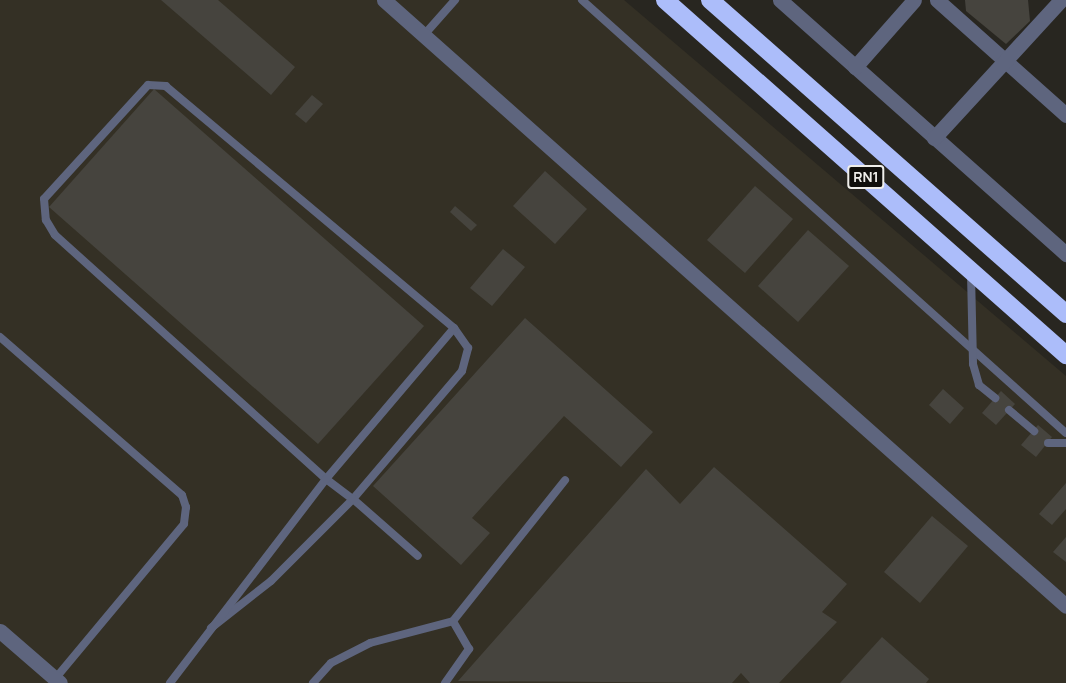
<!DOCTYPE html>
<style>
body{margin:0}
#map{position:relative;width:1066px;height:683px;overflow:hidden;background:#282620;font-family:Manrope,sans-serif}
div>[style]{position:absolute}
.built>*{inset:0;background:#343025}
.building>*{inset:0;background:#46443e}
.lane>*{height:8px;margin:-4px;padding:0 4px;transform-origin:4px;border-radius:4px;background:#5e657e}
.street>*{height:15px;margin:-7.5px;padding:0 7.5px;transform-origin:7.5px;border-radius:7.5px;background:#5e657e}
.highway>*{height:18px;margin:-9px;padding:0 9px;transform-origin:9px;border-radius:9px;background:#acbdfa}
span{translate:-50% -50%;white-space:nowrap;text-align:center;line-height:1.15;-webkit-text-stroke:5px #100f0c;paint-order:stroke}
.shield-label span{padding:2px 4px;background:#100f0c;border:2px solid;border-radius:4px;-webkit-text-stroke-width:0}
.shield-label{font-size:14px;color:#efeeea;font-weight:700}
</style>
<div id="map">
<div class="built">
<div style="clip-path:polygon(0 0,624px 0,1066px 376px,1066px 683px,0 683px)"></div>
</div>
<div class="building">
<div style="clip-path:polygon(161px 0,218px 0,295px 67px,271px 95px)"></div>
<div style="clip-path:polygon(965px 0,1028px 0,1030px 21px,1006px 44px,966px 11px)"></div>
<div style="clip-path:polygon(154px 89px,424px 326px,318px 444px,49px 207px)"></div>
<div style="clip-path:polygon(312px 95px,323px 104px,306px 123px,295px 114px)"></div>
<div style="clip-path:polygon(545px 171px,587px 209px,555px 244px,513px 206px)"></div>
<div style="clip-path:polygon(755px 186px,793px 219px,745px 273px,707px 240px)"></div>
<div style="clip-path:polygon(455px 206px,477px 225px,471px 231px,450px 212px)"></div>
<div style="clip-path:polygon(808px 230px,849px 266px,798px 322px,758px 286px)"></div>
<div style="clip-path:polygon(503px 249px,525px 267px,492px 306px,470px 288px)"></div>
<div style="clip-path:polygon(525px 318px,653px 432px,621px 467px,564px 416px,472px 518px,490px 533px,461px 565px,373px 486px)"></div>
<div style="clip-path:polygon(943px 389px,964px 408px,950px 424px,929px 405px)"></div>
<div style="clip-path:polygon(1001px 391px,1015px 404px,996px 425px,982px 413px)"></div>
<div style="clip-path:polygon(1038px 425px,1052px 437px,1036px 457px,1021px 445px)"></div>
<div style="clip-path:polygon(714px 467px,847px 584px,822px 612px,837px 622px,779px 683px,750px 683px,741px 673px,732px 683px,458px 681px,646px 469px,680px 504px)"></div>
<div style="clip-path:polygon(1066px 483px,1066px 509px,1052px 525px,1039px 514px)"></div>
<div style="clip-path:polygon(932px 516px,968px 546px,920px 603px,884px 572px)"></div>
<div style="clip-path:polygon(1066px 537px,1066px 562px,1053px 552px)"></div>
<div style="clip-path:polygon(882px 637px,929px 679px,926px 683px,840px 683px)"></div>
</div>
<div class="lane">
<div style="left:582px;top:0;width:649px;rotate:41.82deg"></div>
<div style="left:424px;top:35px;width:47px;rotate:-48.5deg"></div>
<div style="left:971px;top:274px;width:90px;rotate:88.7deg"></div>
<div style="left:973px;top:364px;width:22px;rotate:74deg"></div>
<div style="left:979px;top:385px;width:21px;rotate:39deg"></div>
<div style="left:0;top:337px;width:241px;rotate:41deg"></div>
<div style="left:182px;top:495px;width:13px;rotate:72deg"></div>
<div style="left:186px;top:507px;width:17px;rotate:97deg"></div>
<div style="left:184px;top:524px;width:202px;rotate:129.8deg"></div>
<div style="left:1009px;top:410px;width:33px;rotate:40deg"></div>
<div style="left:1048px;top:443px;width:18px"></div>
<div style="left:211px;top:628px;width:76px;rotate:-38.1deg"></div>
<div style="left:271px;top:581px;width:116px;rotate:-45deg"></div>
<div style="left:353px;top:499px;width:168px;rotate:-49.6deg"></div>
<div style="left:462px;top:371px;width:24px;rotate:-75deg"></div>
<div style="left:468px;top:348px;width:24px;rotate:-125deg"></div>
<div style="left:454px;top:328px;width:376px;rotate:-140deg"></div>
<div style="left:166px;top:86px;width:18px;rotate:-177deg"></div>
<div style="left:148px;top:85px;width:154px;rotate:132.4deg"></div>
<div style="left:44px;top:199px;width:21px;rotate:85deg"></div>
<div style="left:46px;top:220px;width:17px;rotate:59deg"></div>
<div style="left:55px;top:235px;width:365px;rotate:42deg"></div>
<div style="left:326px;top:479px;width:34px;rotate:37deg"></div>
<div style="left:353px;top:499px;width:86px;rotate:41.2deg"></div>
<div style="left:170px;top:683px;width:257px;rotate:-52.6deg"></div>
<div style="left:326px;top:479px;width:198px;rotate:-49.7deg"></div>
<div style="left:313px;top:683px;width:27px;rotate:-48deg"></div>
<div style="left:331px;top:663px;width:44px;rotate:-27.1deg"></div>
<div style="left:370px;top:643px;width:86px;rotate:-14.8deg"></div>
<div style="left:453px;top:621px;width:180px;rotate:-51.5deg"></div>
<div style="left:445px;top:683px;width:42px;rotate:-54.8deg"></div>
<div style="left:469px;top:649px;width:32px;rotate:-120deg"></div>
</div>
<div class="street">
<div style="left:384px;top:0;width:912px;rotate:41.62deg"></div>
<div style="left:780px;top:0;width:383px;rotate:41.6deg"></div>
<div style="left:937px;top:0;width:173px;rotate:41.7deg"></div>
<div style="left:855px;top:67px;width:89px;rotate:-48.6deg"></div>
<div style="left:934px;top:138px;width:188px;rotate:-47.4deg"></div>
<div style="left:0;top:631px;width:79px;rotate:40.9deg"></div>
</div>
<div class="highway">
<div style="left:665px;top:0;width:536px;rotate:41.52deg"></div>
<div style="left:710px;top:0;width:475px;rotate:41.4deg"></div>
</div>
<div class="shield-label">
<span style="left:866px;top:177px">RN1</span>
</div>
</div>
